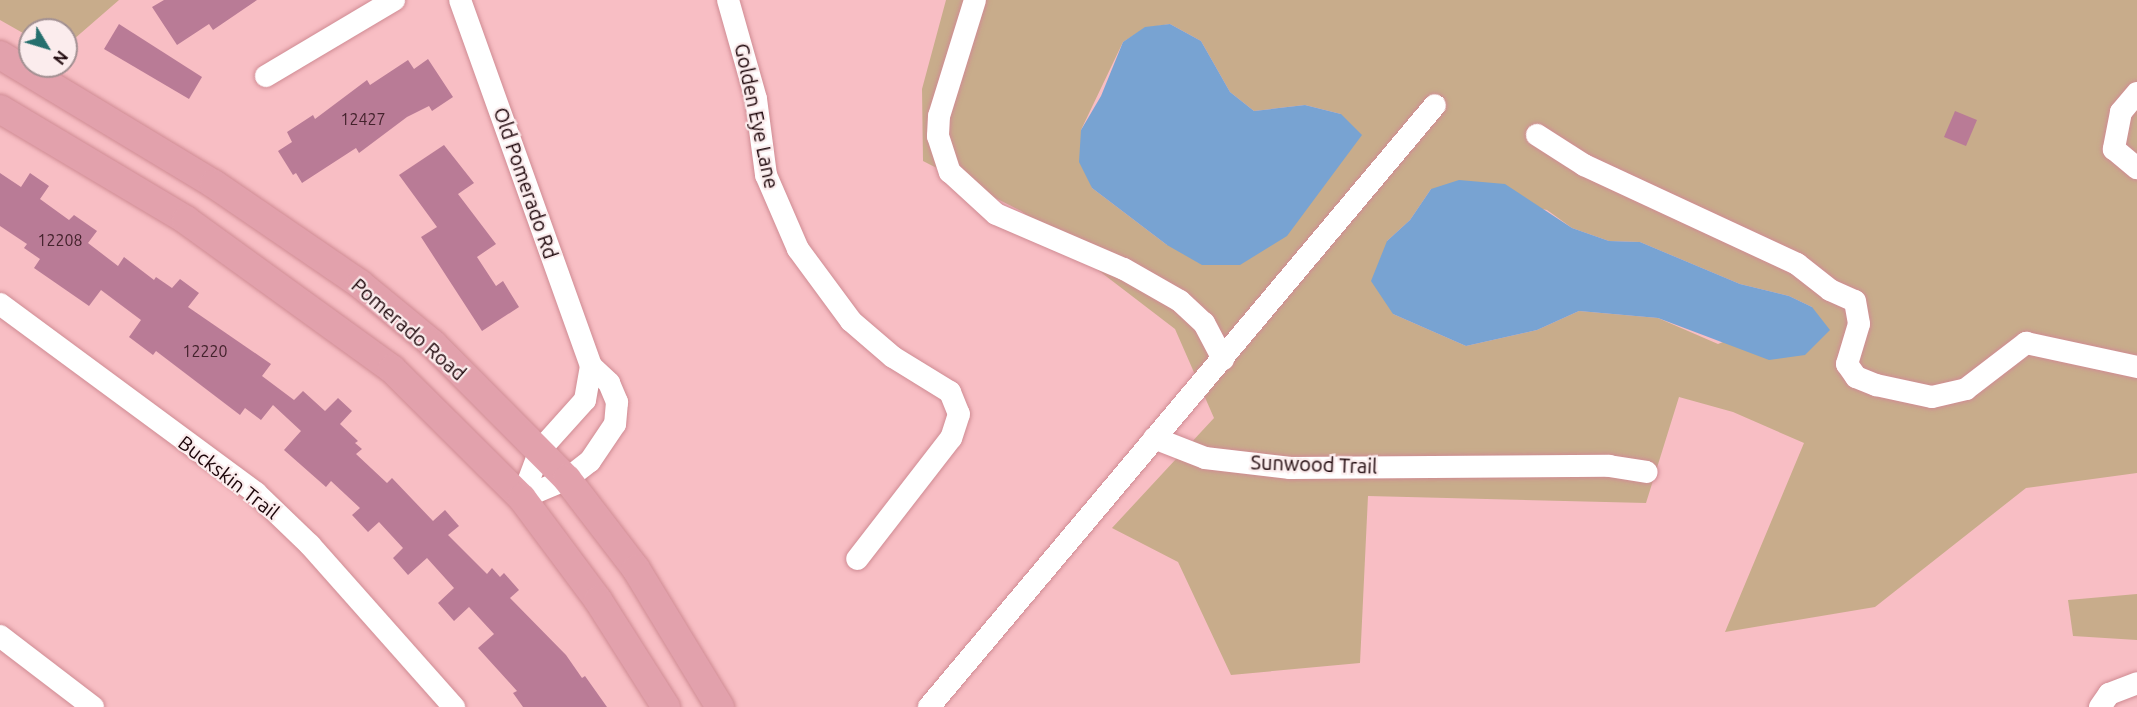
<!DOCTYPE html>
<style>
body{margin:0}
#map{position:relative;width:2137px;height:707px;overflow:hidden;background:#f8bec4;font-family:Ubuntu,sans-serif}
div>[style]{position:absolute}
.green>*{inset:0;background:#c8ac8b}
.water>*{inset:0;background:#78a3d2}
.building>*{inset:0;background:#b97b96}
.roads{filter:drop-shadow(0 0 2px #cf8b93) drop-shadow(0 0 2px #cf8b93)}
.minor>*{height:22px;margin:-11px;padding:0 11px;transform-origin:11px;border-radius:11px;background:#fff}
.major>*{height:28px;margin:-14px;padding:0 14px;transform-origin:14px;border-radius:14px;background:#e2a1ac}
span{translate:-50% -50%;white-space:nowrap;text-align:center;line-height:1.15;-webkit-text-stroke:4.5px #fbeced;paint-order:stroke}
.number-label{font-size:16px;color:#43222c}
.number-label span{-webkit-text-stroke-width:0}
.street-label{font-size:20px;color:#1c0509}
.north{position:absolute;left:18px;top:18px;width:60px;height:60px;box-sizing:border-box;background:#fbeced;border:2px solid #a29092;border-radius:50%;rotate:128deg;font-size:16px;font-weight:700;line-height:24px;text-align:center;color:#1c0509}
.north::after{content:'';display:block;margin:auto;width:21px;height:27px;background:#256f6d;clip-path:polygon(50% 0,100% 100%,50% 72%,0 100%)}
</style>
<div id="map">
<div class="green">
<div style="clip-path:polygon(0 0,119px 0,66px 46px,66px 30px,30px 30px,30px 37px,0 20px)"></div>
<div style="clip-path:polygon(evenodd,946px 0,2137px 0,2137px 473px,2026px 488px,1875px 607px,1725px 632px,1804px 443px,1733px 412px,1679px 397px,1646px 503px,1368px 496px,1360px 663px,1231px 675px,1178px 562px,1112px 528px,1214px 418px,1175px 329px,1021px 211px,923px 161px,922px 89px,946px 0,1170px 24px,1201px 41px,1230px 92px,1254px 111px,1305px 105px,1341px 114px,1167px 245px,1092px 188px,1081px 130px,1123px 42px,1145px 28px,1170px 24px,946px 0,1431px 189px,1547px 210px,1572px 228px,1609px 241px,1640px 242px,1740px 284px,1789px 296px,1812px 307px,1718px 344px,1658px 318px,1579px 311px,1537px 330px,1466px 346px,1393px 314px,1387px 241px,1410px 220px,1431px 189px)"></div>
<div style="clip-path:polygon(2137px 594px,2137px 640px,2073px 636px,2068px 600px)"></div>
</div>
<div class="water">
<div style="clip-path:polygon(1170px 24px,1201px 41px,1230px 92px,1254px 111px,1305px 105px,1341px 114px,1362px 135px,1287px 236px,1240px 265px,1202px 265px,1167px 245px,1092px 188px,1079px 162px,1081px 130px,1101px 96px,1123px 42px,1145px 27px)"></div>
<div style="clip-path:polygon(1459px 180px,1505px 184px,1572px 228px,1609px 241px,1640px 242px,1740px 284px,1789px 296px,1812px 307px,1830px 330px,1805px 355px,1769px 360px,1658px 318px,1579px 311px,1537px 330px,1466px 346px,1393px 314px,1371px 281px,1387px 241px,1410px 220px,1431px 189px)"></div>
</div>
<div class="building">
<div style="clip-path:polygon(164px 0,257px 0,213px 30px,209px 24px,177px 45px,152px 7px)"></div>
<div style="clip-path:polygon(119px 24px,202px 77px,189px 99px,104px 49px)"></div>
<div style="clip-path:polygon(428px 59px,453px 97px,432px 111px,429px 106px,407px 117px,359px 153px,356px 148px,302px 183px,296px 173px,293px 175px,278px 151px,292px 142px,287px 132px,313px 115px,315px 119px,367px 80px,370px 85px,408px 60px,414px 69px)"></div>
<div style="clip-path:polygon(1955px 111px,1977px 120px,1966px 146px,1944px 137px)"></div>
<div style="clip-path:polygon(444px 145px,474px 183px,458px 194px,496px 244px,477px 257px,496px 286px,503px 281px,519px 307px,482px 331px,421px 237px,437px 227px,399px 175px)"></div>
<div style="clip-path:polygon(0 173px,21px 187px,30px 173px,49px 186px,40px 199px,69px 220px,74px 215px,97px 231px,88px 243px,118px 266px,124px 257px,154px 280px,156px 277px,172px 288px,180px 279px,199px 293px,188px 307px,271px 364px,262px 376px,294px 400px,303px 391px,325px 411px,338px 398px,352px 411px,340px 424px,358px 441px,355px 443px,362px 449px,356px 454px,387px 483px,392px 478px,433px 521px,445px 510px,459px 526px,448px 535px,487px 574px,492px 568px,500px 577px,504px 573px,519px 590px,510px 598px,566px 655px,582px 678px,585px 676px,607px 707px,523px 707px,513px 693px,517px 691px,478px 648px,494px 634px,469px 607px,454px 621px,438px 603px,454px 588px,427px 558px,408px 575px,393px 558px,403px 548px,379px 522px,368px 532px,352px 515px,360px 508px,331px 481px,326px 487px,284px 450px,301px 431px,273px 405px,261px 420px,245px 408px,240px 415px,156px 351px,153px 355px,129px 337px,141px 320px,101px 290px,89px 306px,34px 268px,40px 259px,24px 248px,27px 244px,0 226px)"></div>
</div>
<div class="roads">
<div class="minor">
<div style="left:460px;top:0;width:389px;rotate:70.3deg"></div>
<div style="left:591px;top:366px;width:25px;rotate:43deg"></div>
<div style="left:609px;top:383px;width:21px;rotate:67deg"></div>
<div style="left:617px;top:402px;width:22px;rotate:95deg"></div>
<div style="left:615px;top:424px;width:45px;rotate:124deg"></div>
<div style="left:590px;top:461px;width:29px;rotate:142deg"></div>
<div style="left:567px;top:479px;width:49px;rotate:157.1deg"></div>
<div style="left:728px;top:0;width:103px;rotate:74.2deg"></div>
<div style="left:756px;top:99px;width:77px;rotate:82.5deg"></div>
<div style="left:766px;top:175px;width:81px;rotate:66.6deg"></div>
<div style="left:798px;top:249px;width:89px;rotate:53.6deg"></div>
<div style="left:851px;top:321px;width:55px;rotate:40.6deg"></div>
<div style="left:893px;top:357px;width:67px;rotate:31.6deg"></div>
<div style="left:950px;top:392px;width:24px;rotate:68deg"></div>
<div style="left:959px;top:414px;width:25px;rotate:108deg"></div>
<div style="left:951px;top:438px;width:153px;rotate:127.8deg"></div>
<div style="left:975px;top:0;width:121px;rotate:107.2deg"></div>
<div style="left:939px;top:116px;width:20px;rotate:93deg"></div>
<div style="left:938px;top:136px;width:38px;rotate:72deg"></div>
<div style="left:950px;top:172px;width:62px;rotate:42.4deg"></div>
<div style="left:996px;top:214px;width:139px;rotate:23.3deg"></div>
<div style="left:1124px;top:269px;width:64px;rotate:29.7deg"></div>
<div style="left:1180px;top:301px;width:33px;rotate:43deg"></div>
<div style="left:1204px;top:323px;width:41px;rotate:62.2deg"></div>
<div style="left:266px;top:76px;width:149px;rotate:-30.7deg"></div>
<div style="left:2137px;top:93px;width:25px;rotate:130deg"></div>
<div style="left:2121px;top:112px;width:38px;rotate:101deg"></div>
<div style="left:2114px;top:149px;width:30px;rotate:40deg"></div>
<div style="left:1537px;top:135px;width:56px;rotate:32.6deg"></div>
<div style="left:1584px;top:165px;width:235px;rotate:24.9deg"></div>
<div style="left:1797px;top:264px;width:42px;rotate:38.2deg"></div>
<div style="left:1830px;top:290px;width:27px;rotate:24deg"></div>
<div style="left:1855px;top:301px;width:23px;rotate:80deg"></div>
<div style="left:1859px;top:324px;width:42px;rotate:106.7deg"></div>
<div style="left:1847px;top:364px;width:16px;rotate:55deg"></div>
<div style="left:1856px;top:377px;width:22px;rotate:22deg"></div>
<div style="left:1876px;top:385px;width:57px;rotate:12.1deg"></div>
<div style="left:1932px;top:397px;width:35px;rotate:-13deg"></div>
<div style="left:1966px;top:389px;width:76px;rotate:-37.5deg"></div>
<div style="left:2026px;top:343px;width:114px;rotate:12.2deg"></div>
<div style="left:0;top:304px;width:318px;rotate:36.4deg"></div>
<div style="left:256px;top:493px;width:75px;rotate:43.9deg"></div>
<div style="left:310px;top:545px;width:217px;rotate:48.4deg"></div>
<div style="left:1154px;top:438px;width:55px;rotate:21.4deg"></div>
<div style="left:1205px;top:458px;width:86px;rotate:6.7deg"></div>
<div style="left:1290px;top:468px;width:319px;rotate:-0.4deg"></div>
<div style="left:1609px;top:466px;width:38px;rotate:9deg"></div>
<div style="left:522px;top:498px;width:51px;rotate:-69.4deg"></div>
<div style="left:540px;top:450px;width:67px;rotate:-48deg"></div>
<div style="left:585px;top:400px;width:35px;rotate:-80deg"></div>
<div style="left:0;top:636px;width:117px;rotate:37.4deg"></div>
<div style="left:929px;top:707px;width:786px;rotate:-49.95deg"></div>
<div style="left:2100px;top:707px;width:16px;rotate:-55deg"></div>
<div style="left:2109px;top:694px;width:30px;rotate:-21deg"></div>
</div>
<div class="major">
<div style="left:0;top:55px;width:250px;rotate:31.1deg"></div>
<div style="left:214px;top:184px;width:177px;rotate:34.4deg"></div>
<div style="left:360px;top:284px;width:94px;rotate:39.4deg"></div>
<div style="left:433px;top:344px;width:190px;rotate:45.2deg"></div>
<div style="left:567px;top:479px;width:113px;rotate:52.5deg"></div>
<div style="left:636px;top:569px;width:162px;rotate:58.7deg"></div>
<div style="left:0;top:109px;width:217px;rotate:30.8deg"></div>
<div style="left:186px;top:220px;width:254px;rotate:35.9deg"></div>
<div style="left:392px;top:369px;width:183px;rotate:44.8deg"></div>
<div style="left:522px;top:498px;width:127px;rotate:53.3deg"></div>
<div style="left:598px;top:600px;width:127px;rotate:57.6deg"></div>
</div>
</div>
<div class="number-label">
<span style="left:363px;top:119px">12427</span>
<span style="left:60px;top:240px">12208</span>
<span style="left:205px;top:351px">12220</span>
</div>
<div class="street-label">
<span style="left:757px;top:116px;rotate:78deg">Golden Eye Lane</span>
<span style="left:526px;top:183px;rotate:71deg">Old Pomerado Rd</span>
<span style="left:409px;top:329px;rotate:41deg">Pomerado Road</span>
<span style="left:1314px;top:464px;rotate:2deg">Sunwood Trail</span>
<span style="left:229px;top:477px;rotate:38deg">Buckskin Trail</span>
</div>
<div class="north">N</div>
</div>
